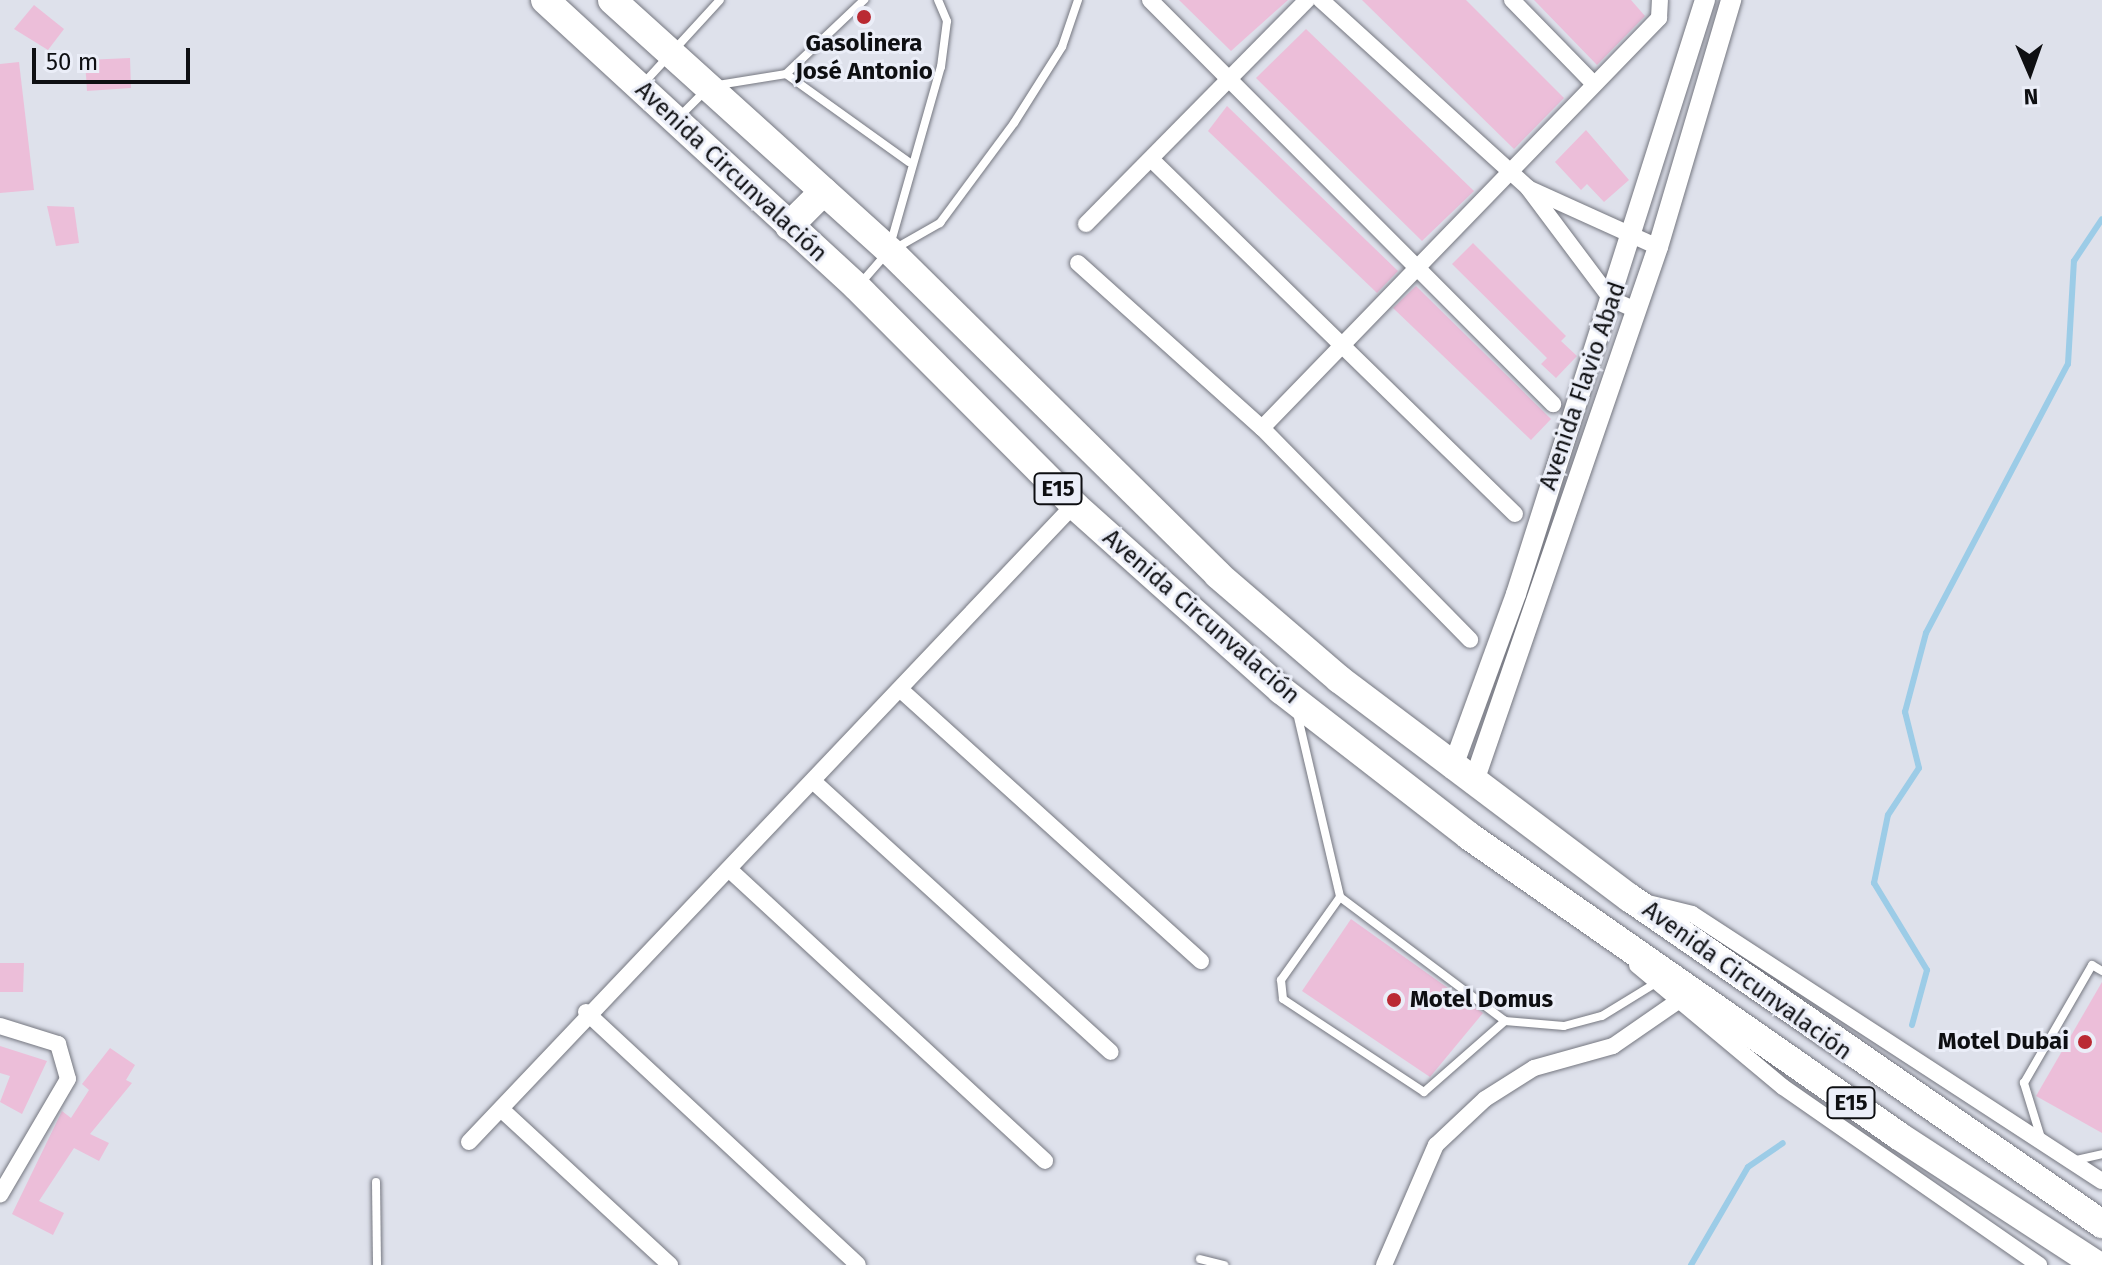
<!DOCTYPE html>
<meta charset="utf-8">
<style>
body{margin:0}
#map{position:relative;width:2102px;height:1265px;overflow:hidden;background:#dee1eb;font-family:"Fira Sans",sans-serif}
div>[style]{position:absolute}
.stream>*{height:6px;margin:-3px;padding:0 3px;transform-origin:3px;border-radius:3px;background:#9ccce7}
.building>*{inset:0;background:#ecbed9}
.roads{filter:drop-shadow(0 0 2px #757780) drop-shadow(0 0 2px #757780)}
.service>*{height:8px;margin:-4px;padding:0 4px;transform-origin:4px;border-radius:4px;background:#fff}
.minor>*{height:16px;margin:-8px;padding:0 8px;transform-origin:8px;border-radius:8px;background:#fff}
.tertiary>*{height:20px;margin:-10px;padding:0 10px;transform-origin:10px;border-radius:10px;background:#fff}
.trunk>*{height:28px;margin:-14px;padding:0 14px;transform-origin:14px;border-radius:14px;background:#fff}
.dots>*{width:22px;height:22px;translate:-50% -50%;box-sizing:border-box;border:4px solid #ebeef8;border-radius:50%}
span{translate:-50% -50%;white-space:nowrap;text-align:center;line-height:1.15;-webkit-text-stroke:6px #ebeef8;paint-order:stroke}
.shield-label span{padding:2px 6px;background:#ebeef8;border:2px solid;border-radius:6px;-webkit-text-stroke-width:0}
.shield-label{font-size:22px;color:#0e0f12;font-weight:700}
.poi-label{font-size:24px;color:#0e0f12;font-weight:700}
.left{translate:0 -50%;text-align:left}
.right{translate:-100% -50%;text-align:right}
.street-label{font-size:24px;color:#0e0f12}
.north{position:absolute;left:1990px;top:32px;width:80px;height:80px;-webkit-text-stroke:6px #ebeef8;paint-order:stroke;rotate:178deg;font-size:22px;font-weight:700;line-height:32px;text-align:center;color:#0e0f12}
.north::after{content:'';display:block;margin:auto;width:28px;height:36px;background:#0e0f12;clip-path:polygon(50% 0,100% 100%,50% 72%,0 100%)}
.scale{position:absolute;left:32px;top:48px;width:158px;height:36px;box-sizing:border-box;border:4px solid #0e0f12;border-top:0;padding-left:10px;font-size:24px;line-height:28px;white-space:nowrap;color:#0e0f12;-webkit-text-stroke:6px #ebeef8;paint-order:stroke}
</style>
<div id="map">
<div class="stream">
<div style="left:1912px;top:1025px;width:57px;rotate:-74.7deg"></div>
<div style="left:1927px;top:970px;width:102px;rotate:-121.3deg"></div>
<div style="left:1874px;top:883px;width:69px;rotate:-78.4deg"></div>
<div style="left:1888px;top:815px;width:56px;rotate:-56.6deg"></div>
<div style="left:1919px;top:768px;width:58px;rotate:-104deg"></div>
<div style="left:1905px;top:712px;width:82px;rotate:-75.1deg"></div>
<div style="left:1926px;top:633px;width:304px;rotate:-62.2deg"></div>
<div style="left:2068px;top:364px;width:103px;rotate:-86.7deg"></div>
<div style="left:2074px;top:261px;width:50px;rotate:-56.3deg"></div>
<div style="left:1691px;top:1265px;width:113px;rotate:-59.8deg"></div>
<div style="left:1748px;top:1167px;width:42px;rotate:-34.4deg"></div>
</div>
<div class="building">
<div style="clip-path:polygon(1179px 0,1288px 0,1231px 51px)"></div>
<div style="clip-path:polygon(1362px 0,1466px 0,1564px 98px,1514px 149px)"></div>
<div style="clip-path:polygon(1534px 0,1631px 0,1645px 16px,1597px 65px)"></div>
<div style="clip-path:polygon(34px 5px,64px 29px,48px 50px,14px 29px)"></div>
<div style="clip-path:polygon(1306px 29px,1474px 191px,1422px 241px,1256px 78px)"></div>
<div style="clip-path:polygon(130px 58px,131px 88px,87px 91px,85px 60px)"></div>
<div style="clip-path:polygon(19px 62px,34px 190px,0 193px,0 64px)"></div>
<div style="clip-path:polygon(1227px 106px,1398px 271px,1377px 293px,1208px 131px)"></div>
<div style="clip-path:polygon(1586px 130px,1629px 180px,1604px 202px,1587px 184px,1581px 190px,1555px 162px)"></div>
<div style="clip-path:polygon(47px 206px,74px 207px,79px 243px,56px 246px)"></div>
<div style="clip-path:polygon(1473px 243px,1566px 336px,1561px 341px,1577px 356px,1556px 378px,1541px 364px,1547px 358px,1452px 264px)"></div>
<div style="clip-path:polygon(1416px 286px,1551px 419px,1531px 440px,1393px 308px)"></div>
<div style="clip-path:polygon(1351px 919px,1483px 1013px,1430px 1077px,1302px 991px)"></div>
<div style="clip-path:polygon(0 963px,24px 963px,23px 992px,0 992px)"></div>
<div style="clip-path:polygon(2102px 982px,2102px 1133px,2036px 1096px)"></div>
<div style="clip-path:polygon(0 1046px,47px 1061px,22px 1114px,0 1102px,10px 1076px,0 1073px)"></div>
<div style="clip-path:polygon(110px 1048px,135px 1065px,126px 1080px,132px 1083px,90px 1134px,109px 1143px,99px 1161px,74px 1148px,39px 1201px,64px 1213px,53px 1235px,12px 1214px,62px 1111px,71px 1118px,89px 1090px,82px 1084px)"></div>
</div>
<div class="roads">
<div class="service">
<div style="left:786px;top:74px;width:151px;rotate:35.6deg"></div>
<div style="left:642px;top:85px;width:115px;rotate:-47.5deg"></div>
<div style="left:718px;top:85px;width:69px;rotate:-9.2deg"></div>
<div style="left:786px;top:74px;width:108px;rotate:-43.5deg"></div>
<div style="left:679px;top:117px;width:38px;rotate:-45deg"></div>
<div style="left:891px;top:242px;width:182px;rotate:-74.1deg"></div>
<div style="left:941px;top:67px;width:46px;rotate:-82.6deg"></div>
<div style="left:947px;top:21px;width:23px;rotate:-113deg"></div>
<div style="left:896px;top:248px;width:51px;rotate:-29.6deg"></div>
<div style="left:940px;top:223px;width:124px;rotate:-53.5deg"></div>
<div style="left:1014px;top:123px;width:90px;rotate:-57.7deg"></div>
<div style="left:1062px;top:47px;width:50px;rotate:-71.2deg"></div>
<div style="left:860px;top:284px;width:38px;rotate:-49deg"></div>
<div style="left:1297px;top:713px;width:189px;rotate:76.8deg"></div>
<div style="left:1340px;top:897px;width:206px;rotate:36.9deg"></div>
<div style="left:1505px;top:1021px;width:59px;rotate:4.8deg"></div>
<div style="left:1564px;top:1026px;width:39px;rotate:-15deg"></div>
<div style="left:1602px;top:1016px;width:61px;rotate:-31.6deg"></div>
<div style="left:1340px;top:897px;width:102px;rotate:125.4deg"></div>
<div style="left:1281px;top:980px;width:19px;rotate:84deg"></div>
<div style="left:1283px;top:999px;width:169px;rotate:33.4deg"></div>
<div style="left:1424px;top:1092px;width:108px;rotate:-41.2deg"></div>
<div style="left:2041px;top:1138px;width:58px;rotate:-107.2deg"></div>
<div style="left:2024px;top:1083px;width:136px;rotate:-60deg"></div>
<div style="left:2092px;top:965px;width:12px;rotate:31deg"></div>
<div style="left:2072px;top:1161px;width:31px;rotate:-13deg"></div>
<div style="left:376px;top:1182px;width:83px;rotate:89.3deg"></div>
<div style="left:1200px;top:1259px;width:25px;rotate:14deg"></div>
</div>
<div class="minor">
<div style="left:1150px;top:0;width:571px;rotate:45.07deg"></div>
<div style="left:1321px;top:0;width:280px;rotate:42.2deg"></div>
<div style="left:1528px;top:188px;width:139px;rotate:53.2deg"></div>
<div style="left:1611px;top:299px;width:27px;rotate:24deg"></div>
<div style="left:1512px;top:0;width:117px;rotate:45.7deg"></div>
<div style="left:1152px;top:160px;width:507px;rotate:44.28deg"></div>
<div style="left:1530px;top:189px;width:141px;rotate:24.4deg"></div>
<div style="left:1086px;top:224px;width:315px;rotate:-45.4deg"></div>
<div style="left:1078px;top:263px;width:247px;rotate:41.9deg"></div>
<div style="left:1262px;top:428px;width:297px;rotate:45.5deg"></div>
<div style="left:1262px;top:428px;width:571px;rotate:-45.92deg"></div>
<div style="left:1659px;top:18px;width:18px;rotate:-87deg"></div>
<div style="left:902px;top:691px;width:403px;rotate:42.1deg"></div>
<div style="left:814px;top:782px;width:401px;rotate:42.3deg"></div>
<div style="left:732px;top:872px;width:426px;rotate:42.7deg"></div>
<div style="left:1648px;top:903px;width:45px;rotate:14deg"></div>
<div style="left:1692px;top:914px;width:489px;rotate:33.1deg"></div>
<div style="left:1637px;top:965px;width:190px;rotate:39.9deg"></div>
<div style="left:1783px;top:1087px;width:312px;rotate:34.8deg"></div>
<div style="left:586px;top:1012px;width:371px;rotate:42.9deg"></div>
<div style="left:0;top:1026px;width:61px;rotate:17.2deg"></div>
<div style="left:58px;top:1044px;width:36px;rotate:74deg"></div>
<div style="left:68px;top:1079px;width:134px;rotate:120.4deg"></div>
<div style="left:501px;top:1109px;width:230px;rotate:42.7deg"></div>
<div style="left:469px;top:1142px;width:879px;rotate:-46.48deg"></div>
<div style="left:1384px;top:1265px;width:131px;rotate:-66.6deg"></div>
<div style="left:1436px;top:1145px;width:67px;rotate:-43.2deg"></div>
<div style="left:1485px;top:1099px;width:58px;rotate:-32.3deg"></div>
<div style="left:1534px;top:1068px;width:82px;rotate:-15.6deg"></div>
<div style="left:1613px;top:1046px;width:75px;rotate:-34.7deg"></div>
</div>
<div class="tertiary">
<div style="left:1452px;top:769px;width:186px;rotate:-69.9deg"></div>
<div style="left:1516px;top:594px;width:623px;rotate:-72.35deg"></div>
<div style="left:1473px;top:784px;width:568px;rotate:-70.99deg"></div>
<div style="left:1658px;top:247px;width:258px;rotate:-73.5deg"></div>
</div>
<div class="trunk">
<div style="left:545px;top:0;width:424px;rotate:42.6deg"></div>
<div style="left:857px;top:287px;width:308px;rotate:45.1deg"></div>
<div style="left:1074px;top:505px;width:278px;rotate:41.8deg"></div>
<div style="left:1281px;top:690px;width:238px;rotate:37.8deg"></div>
<div style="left:1469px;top:836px;width:524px;rotate:34.9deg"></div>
<div style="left:1899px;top:1136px;width:236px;rotate:33.1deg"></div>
<div style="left:612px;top:0;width:375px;rotate:42.1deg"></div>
<div style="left:890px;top:251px;width:461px;rotate:44.6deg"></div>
<div style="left:1218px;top:575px;width:160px;rotate:40.7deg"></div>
<div style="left:1339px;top:679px;width:364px;rotate:37deg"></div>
<div style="left:1630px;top:898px;width:574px;rotate:34.63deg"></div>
<div style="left:789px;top:226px;width:49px;rotate:-45deg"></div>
</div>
</div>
<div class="dots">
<div style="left:864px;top:17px;background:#ba2a33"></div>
<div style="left:1394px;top:1000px;background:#ba2a33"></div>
<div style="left:2085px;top:1042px;background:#ba2a33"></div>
</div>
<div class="shield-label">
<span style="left:1058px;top:489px">E15</span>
<span style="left:1851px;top:1103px">E15</span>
</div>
<div class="poi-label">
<span style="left:864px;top:58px">Gasolinera<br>José Antonio</span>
<span class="left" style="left:1410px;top:1000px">Motel Domus</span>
<span class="right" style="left:2069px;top:1042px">Motel Dubai</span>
</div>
<div class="street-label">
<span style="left:731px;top:172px;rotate:43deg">Avenida Circunvalación</span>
<span style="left:1583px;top:386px;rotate:-71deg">Avenida Flavio Abad</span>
<span style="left:1201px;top:617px;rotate:41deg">Avenida Circunvalación</span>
<span style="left:1747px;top:981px;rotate:36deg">Avenida Circunvalación</span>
</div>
<div class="north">N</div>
<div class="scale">50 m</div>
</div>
